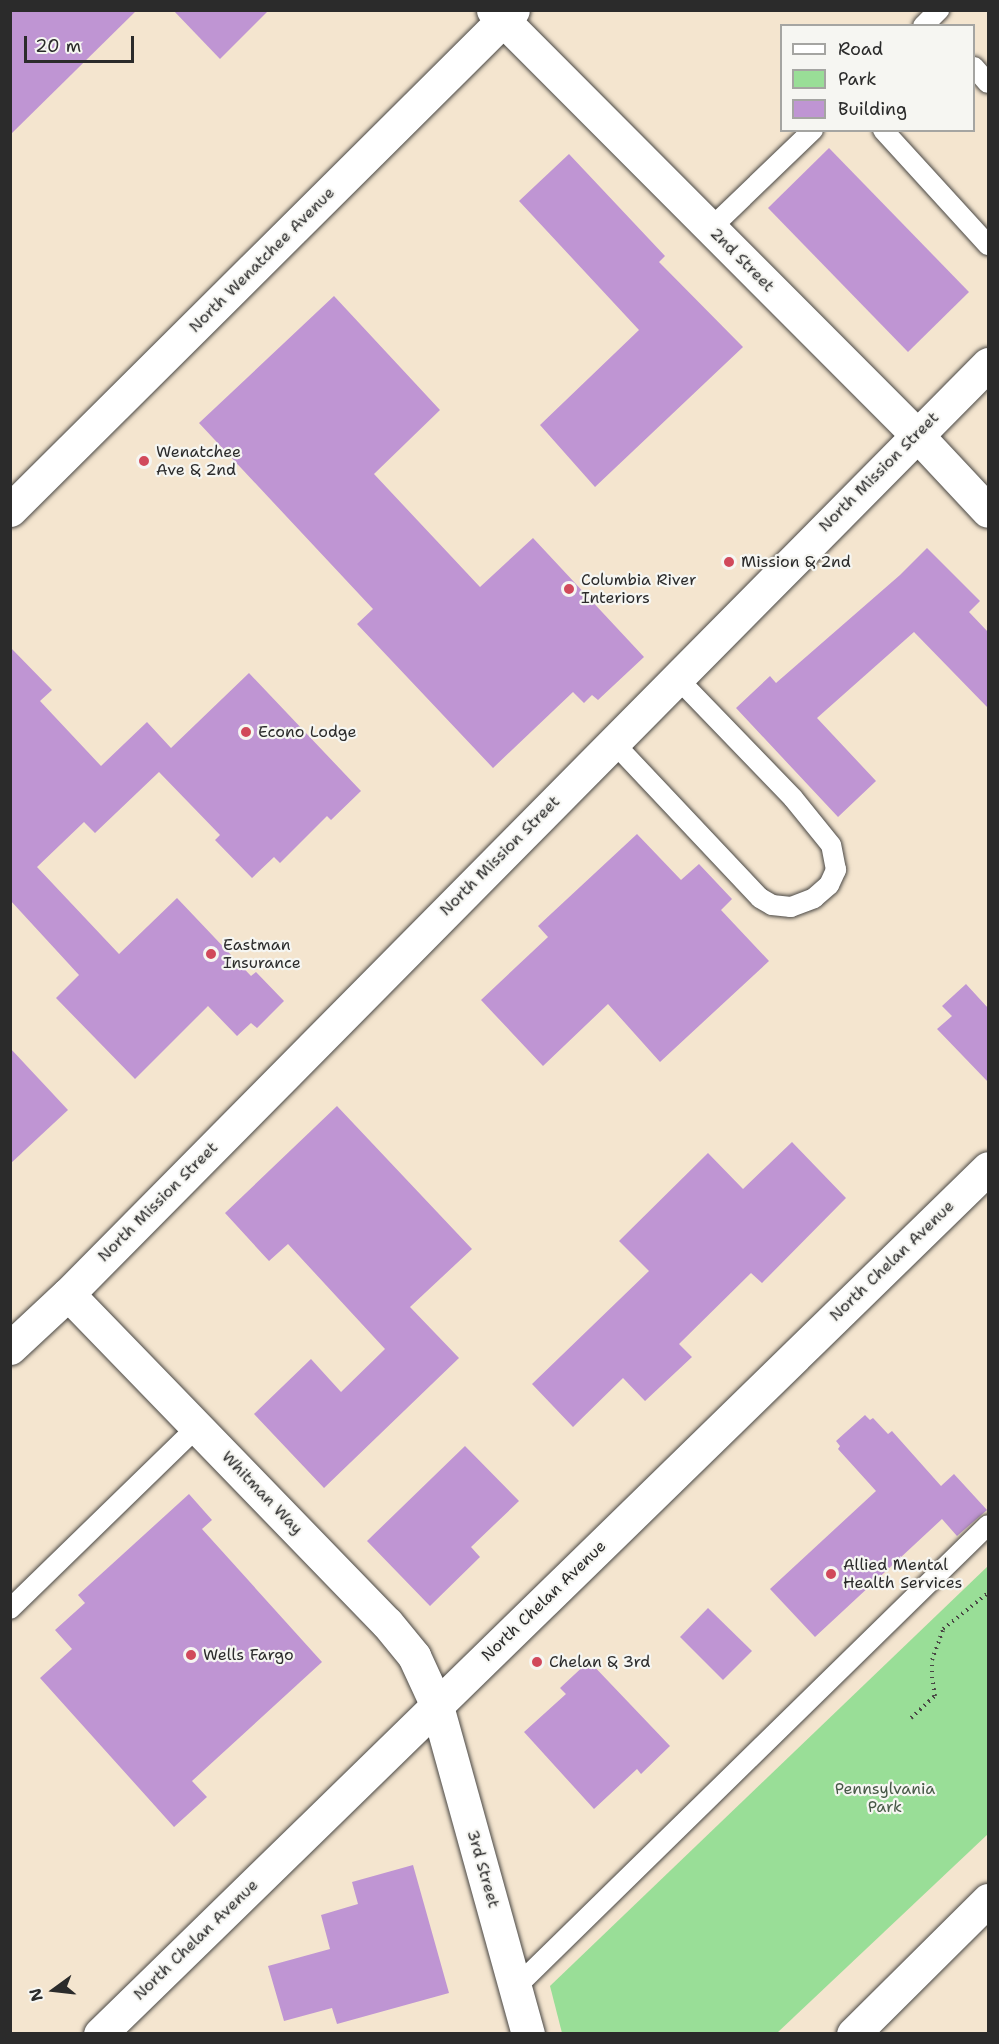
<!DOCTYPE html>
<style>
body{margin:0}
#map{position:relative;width:999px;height:2044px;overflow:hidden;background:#f4e5cf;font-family:"Shantell Sans",sans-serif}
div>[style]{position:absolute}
.green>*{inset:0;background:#99de97}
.building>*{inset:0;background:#bf95d3}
.path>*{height:4px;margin-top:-2px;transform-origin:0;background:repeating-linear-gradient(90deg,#494744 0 1.5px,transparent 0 6px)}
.roads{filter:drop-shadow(0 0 2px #494744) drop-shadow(0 0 2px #494744)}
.service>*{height:20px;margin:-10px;padding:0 10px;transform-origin:10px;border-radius:10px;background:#fff}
.minor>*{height:33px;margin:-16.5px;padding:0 16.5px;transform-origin:16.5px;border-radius:16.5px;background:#fff}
.tertiary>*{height:33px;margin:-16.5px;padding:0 16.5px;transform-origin:16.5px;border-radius:16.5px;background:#fff}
.secondary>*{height:33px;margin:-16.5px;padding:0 16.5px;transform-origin:16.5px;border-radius:16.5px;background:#fff}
.primary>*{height:33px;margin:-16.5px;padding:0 16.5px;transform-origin:16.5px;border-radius:16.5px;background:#fff}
.dots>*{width:16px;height:16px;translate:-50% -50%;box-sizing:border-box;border:3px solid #f6f6f2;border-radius:50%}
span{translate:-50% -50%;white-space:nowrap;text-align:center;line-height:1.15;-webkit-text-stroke:4.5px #f6f6f2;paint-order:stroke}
.street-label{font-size:16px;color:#2b2b2b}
.poi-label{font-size:16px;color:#2b2b2b}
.left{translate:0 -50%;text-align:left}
.park-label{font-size:16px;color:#465846}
.frame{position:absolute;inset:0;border:12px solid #2b2b2b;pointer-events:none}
.legend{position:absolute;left:780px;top:24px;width:195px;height:108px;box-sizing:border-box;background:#f6f6f2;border:2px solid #a5a5a2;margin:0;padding:8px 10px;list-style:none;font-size:18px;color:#2b2b2b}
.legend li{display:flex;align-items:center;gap:12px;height:30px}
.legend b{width:30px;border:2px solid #a5a5a2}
.north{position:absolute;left:24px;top:1960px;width:60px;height:60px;-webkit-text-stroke:4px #f6f6f2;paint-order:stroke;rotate:255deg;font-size:16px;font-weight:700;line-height:24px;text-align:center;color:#2b2b2b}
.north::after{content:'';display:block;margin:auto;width:21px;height:27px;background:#2b2b2b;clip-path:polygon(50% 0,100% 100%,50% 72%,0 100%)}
.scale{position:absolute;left:24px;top:36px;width:110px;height:27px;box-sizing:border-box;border:3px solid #2b2b2b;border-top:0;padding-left:8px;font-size:18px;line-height:21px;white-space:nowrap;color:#2b2b2b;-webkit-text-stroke:4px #f6f6f2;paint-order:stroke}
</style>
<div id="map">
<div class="green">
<div style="clip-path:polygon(988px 1566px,988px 1834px,777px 2033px,562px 2033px,550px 1986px)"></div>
</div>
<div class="building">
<div style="clip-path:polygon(10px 10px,137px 10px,10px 135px)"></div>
<div style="clip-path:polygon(173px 10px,269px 10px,220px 59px)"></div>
<div style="clip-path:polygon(829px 148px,969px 292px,908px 352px,768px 208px)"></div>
<div style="clip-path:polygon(569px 154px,665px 256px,659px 262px,743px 347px,595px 487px,540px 425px,639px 330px,519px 201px)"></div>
<div style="clip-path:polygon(334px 296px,440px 410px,374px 474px,480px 587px,533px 538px,644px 657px,598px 700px,592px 695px,584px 703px,573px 692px,493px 768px,357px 624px,373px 609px,199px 423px)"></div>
<div style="clip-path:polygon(927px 548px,980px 601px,969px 612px,988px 632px,988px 708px,914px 632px,817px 718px,876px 781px,838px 817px,736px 708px,770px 676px,776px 683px,900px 575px)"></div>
<div style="clip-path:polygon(10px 647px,52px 690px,40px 701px,101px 766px,147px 722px,171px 748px,249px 673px,361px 791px,331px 820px,327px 816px,280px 863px,274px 857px,252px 878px,215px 840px,220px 835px,159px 772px,95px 833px,84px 822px,37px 867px,119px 954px,177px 898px,251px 976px,256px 972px,284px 1001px,257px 1028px,251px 1023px,237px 1036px,208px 1006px,135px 1079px,56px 998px,79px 975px,10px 900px)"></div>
<div style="clip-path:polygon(637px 834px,681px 880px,699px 864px,732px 899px,721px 910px,769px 961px,660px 1062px,608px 1004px,543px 1066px,481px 1000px,548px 937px,538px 926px)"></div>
<div style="clip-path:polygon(966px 984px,988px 1008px,988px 1082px,937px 1029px,952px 1016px,942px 1006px)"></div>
<div style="clip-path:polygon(10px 1048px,68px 1110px,10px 1164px)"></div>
<div style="clip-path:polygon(337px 1106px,472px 1249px,410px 1307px,459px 1358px,324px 1488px,254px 1414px,311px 1359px,341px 1392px,385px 1349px,288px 1244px,269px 1261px,225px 1213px)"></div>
<div style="clip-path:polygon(792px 1142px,846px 1198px,762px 1283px,751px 1273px,679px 1344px,692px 1357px,645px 1401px,623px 1378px,573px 1427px,532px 1384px,649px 1271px,619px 1241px,708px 1153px,743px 1189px)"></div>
<div style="clip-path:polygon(865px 1415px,870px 1420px,873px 1418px,888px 1434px,892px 1431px,941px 1486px,954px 1474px,987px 1510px,957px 1536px,942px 1519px,815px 1637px,770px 1589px,876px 1491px,838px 1449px,840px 1446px,836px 1441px)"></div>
<div style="clip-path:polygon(465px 1446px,519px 1501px,471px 1547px,480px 1557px,430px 1606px,367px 1541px)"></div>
<div style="clip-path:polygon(189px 1494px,212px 1520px,202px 1529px,322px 1662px,192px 1781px,207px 1797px,174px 1827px,40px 1678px,72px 1649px,55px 1630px,85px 1603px,78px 1595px)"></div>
<div style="clip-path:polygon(708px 1608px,752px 1651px,723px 1680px,680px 1637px)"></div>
<div style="clip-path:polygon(589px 1661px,670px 1746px,641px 1774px,637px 1769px,594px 1809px,524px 1732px,566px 1694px,560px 1688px)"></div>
<div style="clip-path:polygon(413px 1865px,449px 1993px,337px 2024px,332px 2008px,284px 2021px,268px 1966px,330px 1949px,321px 1915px,358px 1904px,352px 1882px)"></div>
</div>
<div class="path">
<div style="left:911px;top:1718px;width:33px;rotate:-43deg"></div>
<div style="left:935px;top:1696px;width:18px;rotate:-99deg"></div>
<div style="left:932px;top:1678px;width:18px;rotate:-90deg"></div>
<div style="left:932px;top:1660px;width:33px;rotate:-70deg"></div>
<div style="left:943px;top:1629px;width:58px;rotate:-38.7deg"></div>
</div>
<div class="roads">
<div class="service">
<div style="left:923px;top:26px;width:23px;rotate:-45deg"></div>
<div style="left:974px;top:67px;width:21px;rotate:49deg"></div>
<div style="left:883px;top:130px;width:156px;rotate:47.6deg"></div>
<div style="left:710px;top:229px;width:143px;rotate:-43.9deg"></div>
<div style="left:613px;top:742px;width:214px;rotate:46.7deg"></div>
<div style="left:760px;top:898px;width:14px;rotate:30deg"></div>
<div style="left:772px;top:905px;width:19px;rotate:6deg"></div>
<div style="left:791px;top:907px;width:25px;rotate:-21deg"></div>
<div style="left:814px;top:898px;width:20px;rotate:-41deg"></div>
<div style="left:829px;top:885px;width:17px;rotate:-65deg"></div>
<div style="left:836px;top:870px;width:25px;rotate:-101deg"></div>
<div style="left:831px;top:845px;width:60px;rotate:-129deg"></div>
<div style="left:793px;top:798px;width:168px;rotate:-134deg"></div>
<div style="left:10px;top:1609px;width:261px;rotate:-44.2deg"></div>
<div style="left:516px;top:1987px;width:660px;rotate:-44.39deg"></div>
</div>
<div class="minor">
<div style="left:68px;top:1294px;width:458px;rotate:45.9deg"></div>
<div style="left:387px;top:1623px;width:43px;rotate:50.7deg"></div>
<div style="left:414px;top:1656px;width:55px;rotate:65.3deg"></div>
<div style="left:437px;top:1706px;width:340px;rotate:74.5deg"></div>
<div style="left:853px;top:2034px;width:190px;rotate:-44.8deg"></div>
</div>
<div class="tertiary">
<div style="left:493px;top:10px;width:599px;rotate:45.07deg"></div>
<div style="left:916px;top:434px;width:105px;rotate:46.9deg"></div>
</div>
<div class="secondary">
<div style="left:10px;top:510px;width:709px;rotate:-44.83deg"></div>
</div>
<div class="primary">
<div style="left:10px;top:1348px;width:79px;rotate:-43deg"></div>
<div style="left:68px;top:1294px;width:1308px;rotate:-45.31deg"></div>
<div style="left:100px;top:2034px;width:1240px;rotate:-44.28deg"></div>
</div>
</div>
<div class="dots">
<div style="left:144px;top:461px;background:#d1495b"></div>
<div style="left:729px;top:562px;background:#d1495b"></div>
<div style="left:569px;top:589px;background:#d1495b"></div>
<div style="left:246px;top:732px;background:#d1495b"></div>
<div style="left:211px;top:954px;background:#d1495b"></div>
<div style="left:831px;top:1574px;background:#d1495b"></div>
<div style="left:191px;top:1655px;background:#d1495b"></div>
<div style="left:537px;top:1662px;background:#d1495b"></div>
</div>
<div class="street-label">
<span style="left:262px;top:260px;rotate:-45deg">North Wenatchee Avenue</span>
<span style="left:742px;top:260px;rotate:45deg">2nd Street</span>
<span style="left:879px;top:472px;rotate:-45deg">North Mission Street</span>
<span style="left:500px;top:856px;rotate:-45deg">North Mission Street</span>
<span style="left:158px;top:1202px;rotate:-45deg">North Mission Street</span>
<span style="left:892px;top:1261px;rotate:-44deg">North Chelan Avenue</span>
<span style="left:262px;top:1493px;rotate:46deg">Whitman Way</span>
<span style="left:544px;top:1601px;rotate:-44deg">North Chelan Avenue</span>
<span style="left:483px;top:1869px;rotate:74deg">3rd Street</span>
<span style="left:196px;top:1940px;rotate:-44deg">North Chelan Avenue</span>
</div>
<div class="poi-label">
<span class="left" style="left:156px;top:461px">Wenatchee<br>Ave &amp; 2nd</span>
<span class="left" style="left:741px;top:562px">Mission &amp; 2nd</span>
<span class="left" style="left:581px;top:589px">Columbia River<br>Interiors</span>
<span class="left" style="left:258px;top:732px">Econo Lodge</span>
<span class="left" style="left:223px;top:954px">Eastman<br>Insurance</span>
<span class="left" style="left:843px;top:1574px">Allied Mental<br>Health Services</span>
<span class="left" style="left:203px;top:1655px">Wells Fargo</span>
<span class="left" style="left:549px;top:1662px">Chelan &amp; 3rd</span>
</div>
<div class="park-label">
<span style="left:885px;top:1798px">Pennsylvania<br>Park</span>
</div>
<div class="frame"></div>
<ul class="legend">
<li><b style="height:8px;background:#fff"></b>Road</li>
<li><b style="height:16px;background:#99de97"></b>Park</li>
<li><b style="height:16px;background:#bf95d3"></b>Building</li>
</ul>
<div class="north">N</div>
<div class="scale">20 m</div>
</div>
